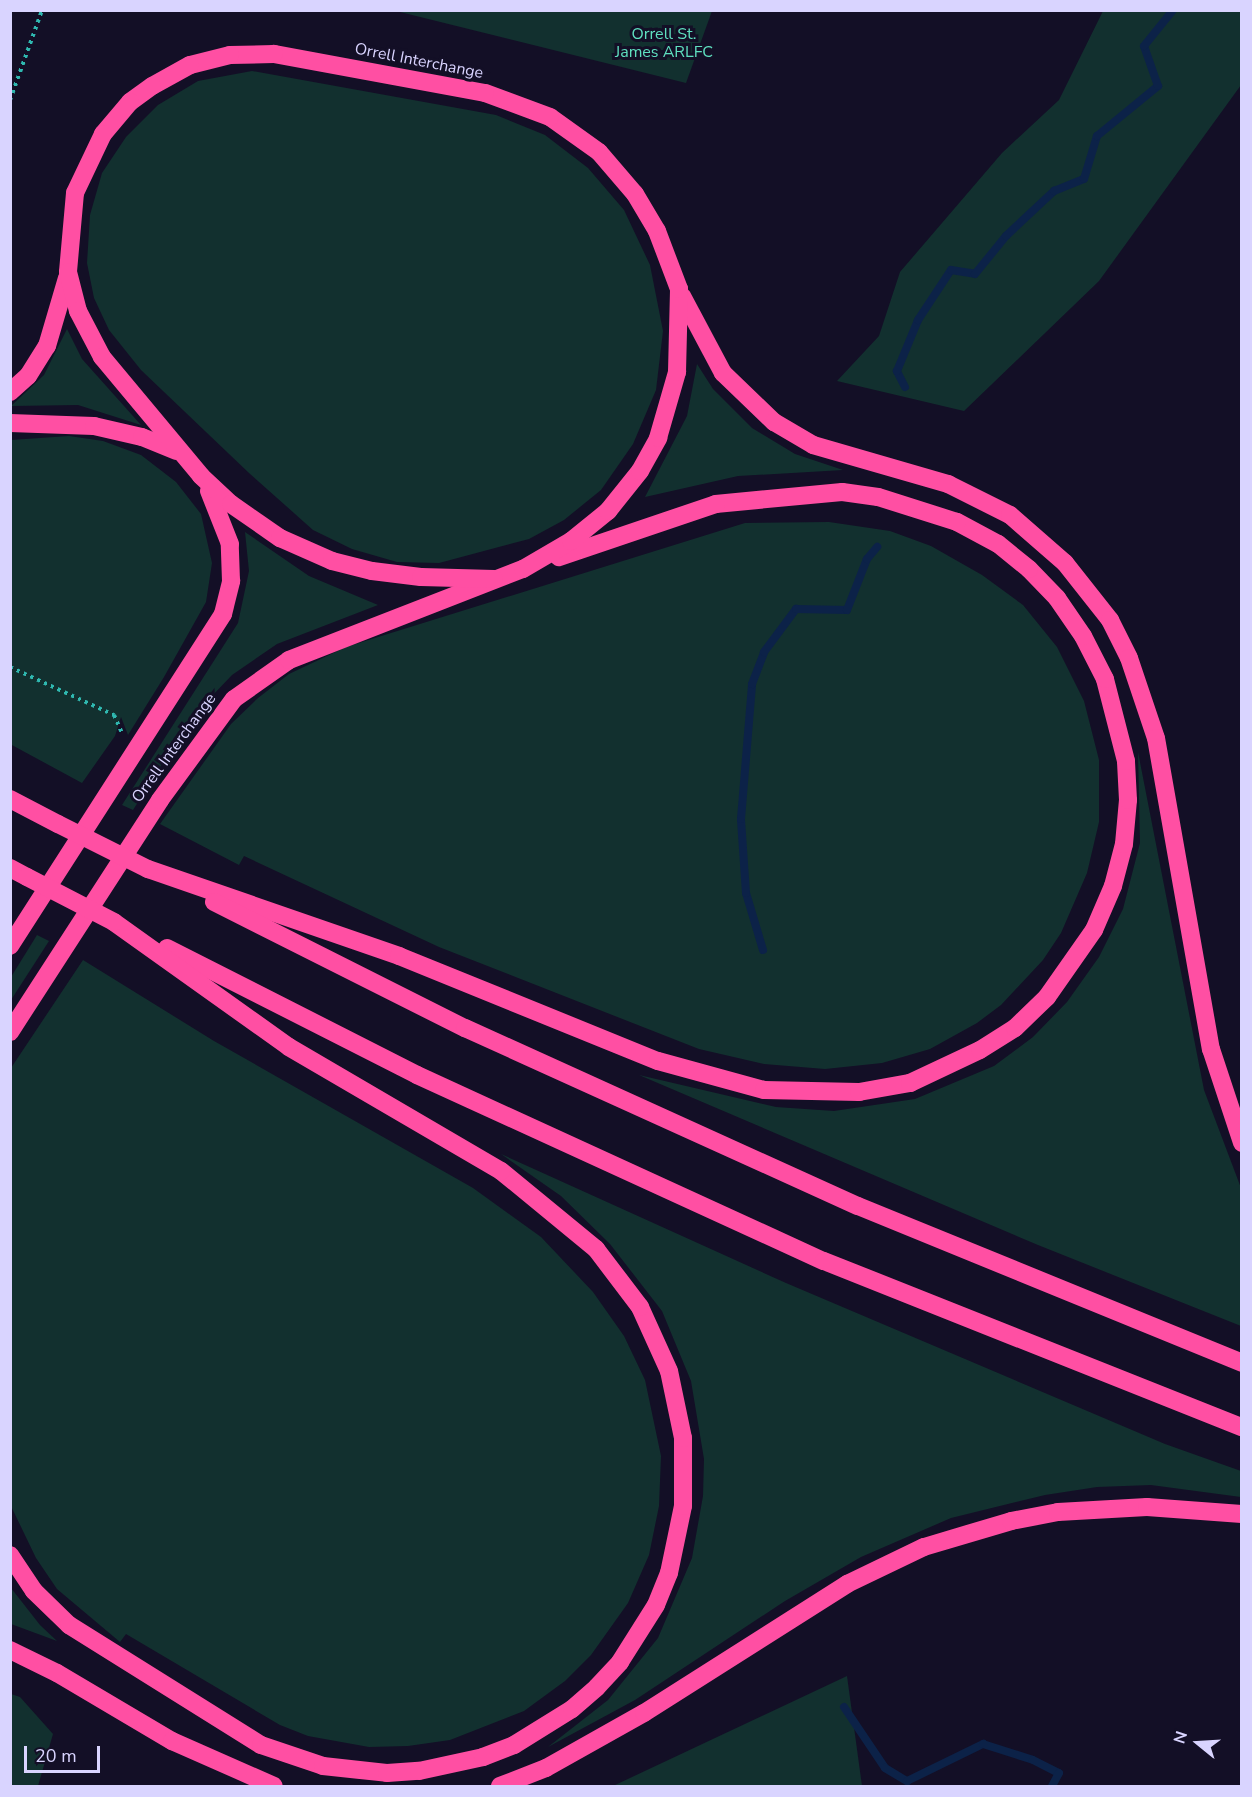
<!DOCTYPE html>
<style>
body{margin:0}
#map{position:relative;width:1252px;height:1797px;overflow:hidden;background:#130f26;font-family:"Nunito Sans",sans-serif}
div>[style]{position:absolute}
.green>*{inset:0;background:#12302f}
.stream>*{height:8px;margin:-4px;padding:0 4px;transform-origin:4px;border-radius:4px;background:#0c2248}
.path>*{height:4px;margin-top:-2px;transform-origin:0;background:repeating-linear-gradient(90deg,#2fb8b0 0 3px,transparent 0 7.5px)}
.highway>*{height:18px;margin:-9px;padding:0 9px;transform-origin:9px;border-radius:9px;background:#ff4fa3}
.highway-bridge>*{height:18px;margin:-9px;padding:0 9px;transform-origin:9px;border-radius:9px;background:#ff4fa3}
span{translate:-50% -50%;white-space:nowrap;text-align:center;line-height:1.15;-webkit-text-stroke:6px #130f26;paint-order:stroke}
.park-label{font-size:16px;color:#5fe0c0}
.street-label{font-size:16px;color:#d9d4ff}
.frame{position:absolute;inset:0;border:12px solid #d9d4ff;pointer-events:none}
.north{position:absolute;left:1168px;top:1713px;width:60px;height:60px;-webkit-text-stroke:4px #130f26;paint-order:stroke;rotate:288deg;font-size:16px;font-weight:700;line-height:24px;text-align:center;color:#d9d4ff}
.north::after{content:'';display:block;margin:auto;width:21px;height:27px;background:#d9d4ff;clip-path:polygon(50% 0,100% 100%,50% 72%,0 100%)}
.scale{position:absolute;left:24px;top:1746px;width:76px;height:27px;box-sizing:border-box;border:3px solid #d9d4ff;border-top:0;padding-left:8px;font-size:18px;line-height:21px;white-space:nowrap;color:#d9d4ff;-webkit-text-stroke:4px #130f26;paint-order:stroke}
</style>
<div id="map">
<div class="green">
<div style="clip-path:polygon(396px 11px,712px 10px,712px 11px,686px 83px)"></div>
<div style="clip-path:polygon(1103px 11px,1241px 11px,1241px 85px,1099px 281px,964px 411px,837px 381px,879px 336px,900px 272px,1002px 153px,1059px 100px)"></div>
<div style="clip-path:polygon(252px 71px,496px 115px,545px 135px,588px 168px,624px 210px,650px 265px,663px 331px,656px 390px,633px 444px,601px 490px,564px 520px,529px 539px,439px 563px,397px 562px,352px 549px,313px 530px,249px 473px,141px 370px,109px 330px,94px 298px,87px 263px,90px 215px,102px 173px,126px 137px,158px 105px,198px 81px)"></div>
<div style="clip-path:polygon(67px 329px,82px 359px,141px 425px,78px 405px,11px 406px,44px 375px)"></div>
<div style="clip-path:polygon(697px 364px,713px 389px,752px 428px,795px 454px,843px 470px,738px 476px,645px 497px,687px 416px)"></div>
<div style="clip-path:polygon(69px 436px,103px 441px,141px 455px,176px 482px,201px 514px,212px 563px,206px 602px,164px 677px,128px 735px,121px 717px,115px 736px,82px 783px,10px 744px,11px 440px)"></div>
<div style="clip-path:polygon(829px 522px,890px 531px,931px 546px,982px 575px,1023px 605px,1057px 647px,1084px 701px,1099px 760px,1099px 822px,1087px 873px,1061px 933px,1043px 960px,1001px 1005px,977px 1023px,930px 1049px,882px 1063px,825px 1069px,764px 1064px,699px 1049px,439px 947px,244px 856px,239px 865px,160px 824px,231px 724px,258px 698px,289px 674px,346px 647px,745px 523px)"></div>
<div style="clip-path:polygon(245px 532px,309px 576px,378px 605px,277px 644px,232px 675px,193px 716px,133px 810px,122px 805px,238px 623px,249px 571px)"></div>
<div style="clip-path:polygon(1138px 752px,1204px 1090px,1241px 1188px,1241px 1326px,1038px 1245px,639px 1075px,776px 1107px,834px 1111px,915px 1099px,994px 1066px,1033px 1037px,1067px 1002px,1099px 957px,1123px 909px,1140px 843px)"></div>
<div style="clip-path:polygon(37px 935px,49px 941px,11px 1000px,11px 977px)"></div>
<div style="clip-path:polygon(83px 960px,214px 1041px,473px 1188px,541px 1237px,593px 1292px,624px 1336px,645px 1380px,661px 1456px,659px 1506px,649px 1555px,628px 1603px,591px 1655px,565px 1681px,524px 1711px,450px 1740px,408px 1746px,369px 1747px,308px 1736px,280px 1725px,126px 1634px,120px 1642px,57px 1589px,36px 1558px,10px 1504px,11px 1068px)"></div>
<div style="clip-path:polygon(501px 1154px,786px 1283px,1165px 1444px,1241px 1471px,1241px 1497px,1151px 1485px,1097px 1487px,1045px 1495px,951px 1518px,861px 1557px,785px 1601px,635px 1700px,548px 1747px,608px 1700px,658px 1638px,692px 1558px,703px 1496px,704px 1459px,691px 1381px,662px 1311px,610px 1244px,561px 1196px)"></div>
<div style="clip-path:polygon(11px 1588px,40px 1625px,57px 1641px,11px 1624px)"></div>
<div style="clip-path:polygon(847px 1676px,862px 1786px,613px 1786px)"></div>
<div style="clip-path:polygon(11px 1694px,20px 1697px,53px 1734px,38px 1786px,11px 1786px)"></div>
</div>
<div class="stream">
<div style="left:905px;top:387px;width:18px;rotate:-117deg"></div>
<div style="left:897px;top:371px;width:55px;rotate:-67.6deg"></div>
<div style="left:918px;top:320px;width:60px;rotate:-56.6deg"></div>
<div style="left:951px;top:270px;width:24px;rotate:9deg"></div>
<div style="left:975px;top:274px;width:49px;rotate:-50.8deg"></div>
<div style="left:1006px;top:236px;width:66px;rotate:-43.2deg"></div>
<div style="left:1054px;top:191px;width:32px;rotate:-22deg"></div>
<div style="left:1084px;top:179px;width:45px;rotate:-73.2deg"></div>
<div style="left:1097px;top:136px;width:79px;rotate:-39.3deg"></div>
<div style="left:1158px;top:86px;width:42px;rotate:-109.3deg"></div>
<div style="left:1144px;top:46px;width:46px;rotate:-51.1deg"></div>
<div style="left:763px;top:950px;width:59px;rotate:-106.6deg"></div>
<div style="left:746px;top:893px;width:74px;rotate:-93.9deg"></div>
<div style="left:741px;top:819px;width:135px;rotate:-85.3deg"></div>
<div style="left:752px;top:684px;width:34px;rotate:-69deg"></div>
<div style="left:764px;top:652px;width:54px;rotate:-53.3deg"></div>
<div style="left:796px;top:609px;width:51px;rotate:1.1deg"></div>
<div style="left:847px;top:610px;width:55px;rotate:-68.6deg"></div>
<div style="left:867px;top:559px;width:16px;rotate:-50deg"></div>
<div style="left:844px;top:1707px;width:73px;rotate:56.1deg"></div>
<div style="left:885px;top:1768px;width:26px;rotate:31deg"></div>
<div style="left:907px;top:1781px;width:85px;rotate:-26deg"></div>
<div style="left:983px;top:1744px;width:52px;rotate:17.7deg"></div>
<div style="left:1033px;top:1760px;width:29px;rotate:27deg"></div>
<div style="left:1059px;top:1773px;width:15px;rotate:118deg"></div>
</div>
<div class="path">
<div style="left:10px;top:100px;width:96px;rotate:-70.4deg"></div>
<div style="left:10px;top:667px;width:115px;rotate:24.8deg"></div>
<div style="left:114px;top:715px;width:20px;rotate:66deg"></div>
</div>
<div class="highway">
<div style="left:682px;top:296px;width:87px;rotate:62deg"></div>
<div style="left:723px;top:373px;width:71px;rotate:43.9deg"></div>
<div style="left:774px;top:422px;width:45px;rotate:30.5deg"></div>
<div style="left:813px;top:445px;width:141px;rotate:16.1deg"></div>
<div style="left:948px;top:484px;width:69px;rotate:26.6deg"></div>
<div style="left:1010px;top:515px;width:73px;rotate:41.1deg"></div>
<div style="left:1065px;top:563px;width:73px;rotate:51.7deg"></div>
<div style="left:1110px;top:620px;width:42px;rotate:63.4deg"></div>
<div style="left:1129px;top:658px;width:84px;rotate:71.4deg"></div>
<div style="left:1156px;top:738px;width:316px;rotate:80deg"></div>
<div style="left:1211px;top:1049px;width:99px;rotate:71.7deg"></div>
<div style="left:10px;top:392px;width:24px;rotate:-42deg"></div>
<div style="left:28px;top:376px;width:36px;rotate:-58deg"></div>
<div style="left:47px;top:346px;width:71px;rotate:-73.6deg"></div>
<div style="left:10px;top:423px;width:84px;rotate:2deg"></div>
<div style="left:94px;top:426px;width:49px;rotate:12.9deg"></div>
<div style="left:142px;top:437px;width:37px;rotate:22deg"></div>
<div style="left:10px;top:799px;width:54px;rotate:27.5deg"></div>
<div style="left:10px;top:868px;width:19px;rotate:28deg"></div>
<div style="left:148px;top:869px;width:266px;rotate:19.1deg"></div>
<div style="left:399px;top:956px;width:279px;rotate:22.1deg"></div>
<div style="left:658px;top:1061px;width:110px;rotate:15.3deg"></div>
<div style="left:764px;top:1090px;width:95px;rotate:1.2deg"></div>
<div style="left:859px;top:1092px;width:52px;rotate:-10deg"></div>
<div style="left:910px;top:1083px;width:77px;rotate:-25.2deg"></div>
<div style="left:980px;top:1050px;width:41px;rotate:-32.2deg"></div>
<div style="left:1015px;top:1028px;width:45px;rotate:-44.1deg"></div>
<div style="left:1047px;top:997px;width:82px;rotate:-55deg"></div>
<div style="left:1094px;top:930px;width:48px;rotate:-66.6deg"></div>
<div style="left:1113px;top:886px;width:43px;rotate:-75.3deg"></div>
<div style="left:1124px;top:844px;width:44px;rotate:-84.8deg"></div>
<div style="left:1128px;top:800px;width:39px;rotate:-93deg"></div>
<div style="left:1126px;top:761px;width:85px;rotate:-104.4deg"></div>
<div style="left:1105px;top:679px;width:48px;rotate:-117.1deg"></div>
<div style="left:1083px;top:636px;width:46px;rotate:-124.4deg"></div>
<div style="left:1057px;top:598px;width:40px;rotate:-134deg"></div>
<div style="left:1029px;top:569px;width:40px;rotate:-141deg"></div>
<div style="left:998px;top:544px;width:47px;rotate:-151.8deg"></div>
<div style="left:957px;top:522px;width:83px;rotate:-162.4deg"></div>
<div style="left:878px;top:497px;width:36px;rotate:-172deg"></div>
<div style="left:842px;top:492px;width:127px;rotate:174.6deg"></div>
<div style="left:716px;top:504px;width:166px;rotate:161.3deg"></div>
<div style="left:214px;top:902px;width:281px;rotate:26.7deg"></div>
<div style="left:465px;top:1028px;width:431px;rotate:24.4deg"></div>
<div style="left:858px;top:1206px;width:415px;rotate:22.2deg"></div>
<div style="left:10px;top:946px;width:394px;rotate:-57.3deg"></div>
<div style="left:223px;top:614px;width:34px;rotate:-76deg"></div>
<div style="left:231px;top:581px;width:37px;rotate:-92deg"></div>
<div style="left:230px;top:544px;width:57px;rotate:-111.6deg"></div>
<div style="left:167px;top:948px;width:280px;rotate:26.9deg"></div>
<div style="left:417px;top:1075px;width:447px;rotate:24.6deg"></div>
<div style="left:824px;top:1261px;width:450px;rotate:21.7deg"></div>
<div style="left:10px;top:1032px;width:276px;rotate:-57.1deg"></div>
<div style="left:160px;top:800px;width:125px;rotate:-53.8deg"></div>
<div style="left:234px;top:699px;width:67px;rotate:-35.3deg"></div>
<div style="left:289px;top:660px;width:251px;rotate:-21.3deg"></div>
<div style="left:523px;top:569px;width:56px;rotate:-30.3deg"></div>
<div style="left:571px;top:541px;width:48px;rotate:-39deg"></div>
<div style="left:608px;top:511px;width:51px;rotate:-51.3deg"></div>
<div style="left:640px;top:471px;width:38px;rotate:-61deg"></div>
<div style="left:658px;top:438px;width:69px;rotate:-73.9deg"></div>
<div style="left:677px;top:372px;width:83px;rotate:-88.6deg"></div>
<div style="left:679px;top:289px;width:62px;rotate:-110.8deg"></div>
<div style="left:657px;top:231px;width:43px;rotate:-120.7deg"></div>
<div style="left:635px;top:194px;width:55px;rotate:-130.6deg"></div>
<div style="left:599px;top:152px;width:60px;rotate:-144.5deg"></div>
<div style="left:550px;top:117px;width:69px;rotate:-159.7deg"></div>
<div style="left:485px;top:93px;width:215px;rotate:-169.5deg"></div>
<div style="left:274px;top:54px;width:44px;rotate:178.7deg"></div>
<div style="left:230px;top:55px;width:41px;rotate:166deg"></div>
<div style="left:190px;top:65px;width:43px;rotate:151.1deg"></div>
<div style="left:152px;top:86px;width:27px;rotate:144deg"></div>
<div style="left:130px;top:102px;width:42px;rotate:130.2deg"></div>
<div style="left:103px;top:134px;width:65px;rotate:115.4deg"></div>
<div style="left:75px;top:193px;width:79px;rotate:95.1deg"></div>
<div style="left:68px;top:272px;width:40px;rotate:75.6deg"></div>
<div style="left:78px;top:311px;width:52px;rotate:62.4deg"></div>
<div style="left:102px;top:357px;width:155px;rotate:50.2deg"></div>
<div style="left:201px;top:476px;width:41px;rotate:43deg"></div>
<div style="left:231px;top:504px;width:60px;rotate:34.8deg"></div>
<div style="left:280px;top:538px;width:57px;rotate:23.9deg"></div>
<div style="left:332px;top:561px;width:41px;rotate:14deg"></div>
<div style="left:372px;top:571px;width:49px;rotate:7deg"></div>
<div style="left:421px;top:577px;width:73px;rotate:1.6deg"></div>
<div style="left:10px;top:1555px;width:43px;rotate:56.3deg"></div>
<div style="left:34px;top:1591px;width:49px;rotate:44.2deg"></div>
<div style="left:69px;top:1625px;width:226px;rotate:32deg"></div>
<div style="left:261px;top:1745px;width:65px;rotate:18.7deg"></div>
<div style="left:323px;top:1766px;width:64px;rotate:6.2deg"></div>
<div style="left:387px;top:1773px;width:32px;rotate:-4deg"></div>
<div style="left:419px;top:1771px;width:66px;rotate:-12.3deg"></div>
<div style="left:483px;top:1757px;width:33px;rotate:-21deg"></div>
<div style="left:514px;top:1745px;width:68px;rotate:-31.8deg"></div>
<div style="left:572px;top:1709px;width:33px;rotate:-41deg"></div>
<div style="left:597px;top:1687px;width:34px;rotate:-47deg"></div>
<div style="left:620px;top:1662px;width:67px;rotate:-57.7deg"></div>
<div style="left:656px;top:1605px;width:35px;rotate:-68deg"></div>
<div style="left:669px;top:1573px;width:68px;rotate:-78.2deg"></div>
<div style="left:683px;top:1506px;width:68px;rotate:-90deg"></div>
<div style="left:683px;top:1438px;width:68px;rotate:-101.8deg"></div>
<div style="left:669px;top:1371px;width:70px;rotate:-114.4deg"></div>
<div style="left:640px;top:1307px;width:73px;rotate:-127.2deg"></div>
<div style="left:596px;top:1249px;width:123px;rotate:-140.6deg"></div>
<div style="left:501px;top:1171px;width:246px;rotate:-149.7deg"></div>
<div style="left:289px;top:1047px;width:215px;rotate:-144.5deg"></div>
<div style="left:10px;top:1650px;width:52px;rotate:26.1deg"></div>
<div style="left:57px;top:1673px;width:134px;rotate:30.6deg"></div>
<div style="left:172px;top:1741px;width:111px;rotate:23.8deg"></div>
<div style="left:500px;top:1786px;width:49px;rotate:-21.4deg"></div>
<div style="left:546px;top:1768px;width:112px;rotate:-29.3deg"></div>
<div style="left:644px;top:1713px;width:241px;rotate:-32.4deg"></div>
<div style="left:847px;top:1584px;width:85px;rotate:-25.7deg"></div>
<div style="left:924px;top:1547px;width:91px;rotate:-16.6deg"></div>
<div style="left:1011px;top:1521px;width:48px;rotate:-10.8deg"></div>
<div style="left:1058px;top:1512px;width:89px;rotate:-3.2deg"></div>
<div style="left:1147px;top:1507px;width:95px;rotate:4.2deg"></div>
</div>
<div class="highway-bridge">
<div style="left:58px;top:824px;width:101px;rotate:26.6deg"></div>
<div style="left:27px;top:877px;width:98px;rotate:27.3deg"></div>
</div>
<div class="park-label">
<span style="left:664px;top:43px">Orrell St.<br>James ARLFC</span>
</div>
<div class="street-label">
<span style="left:419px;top:61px;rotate:11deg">Orrell Interchange</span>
<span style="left:174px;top:748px;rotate:-54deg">Orrell Interchange</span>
</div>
<div class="frame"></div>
<div class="north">N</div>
<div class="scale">20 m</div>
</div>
